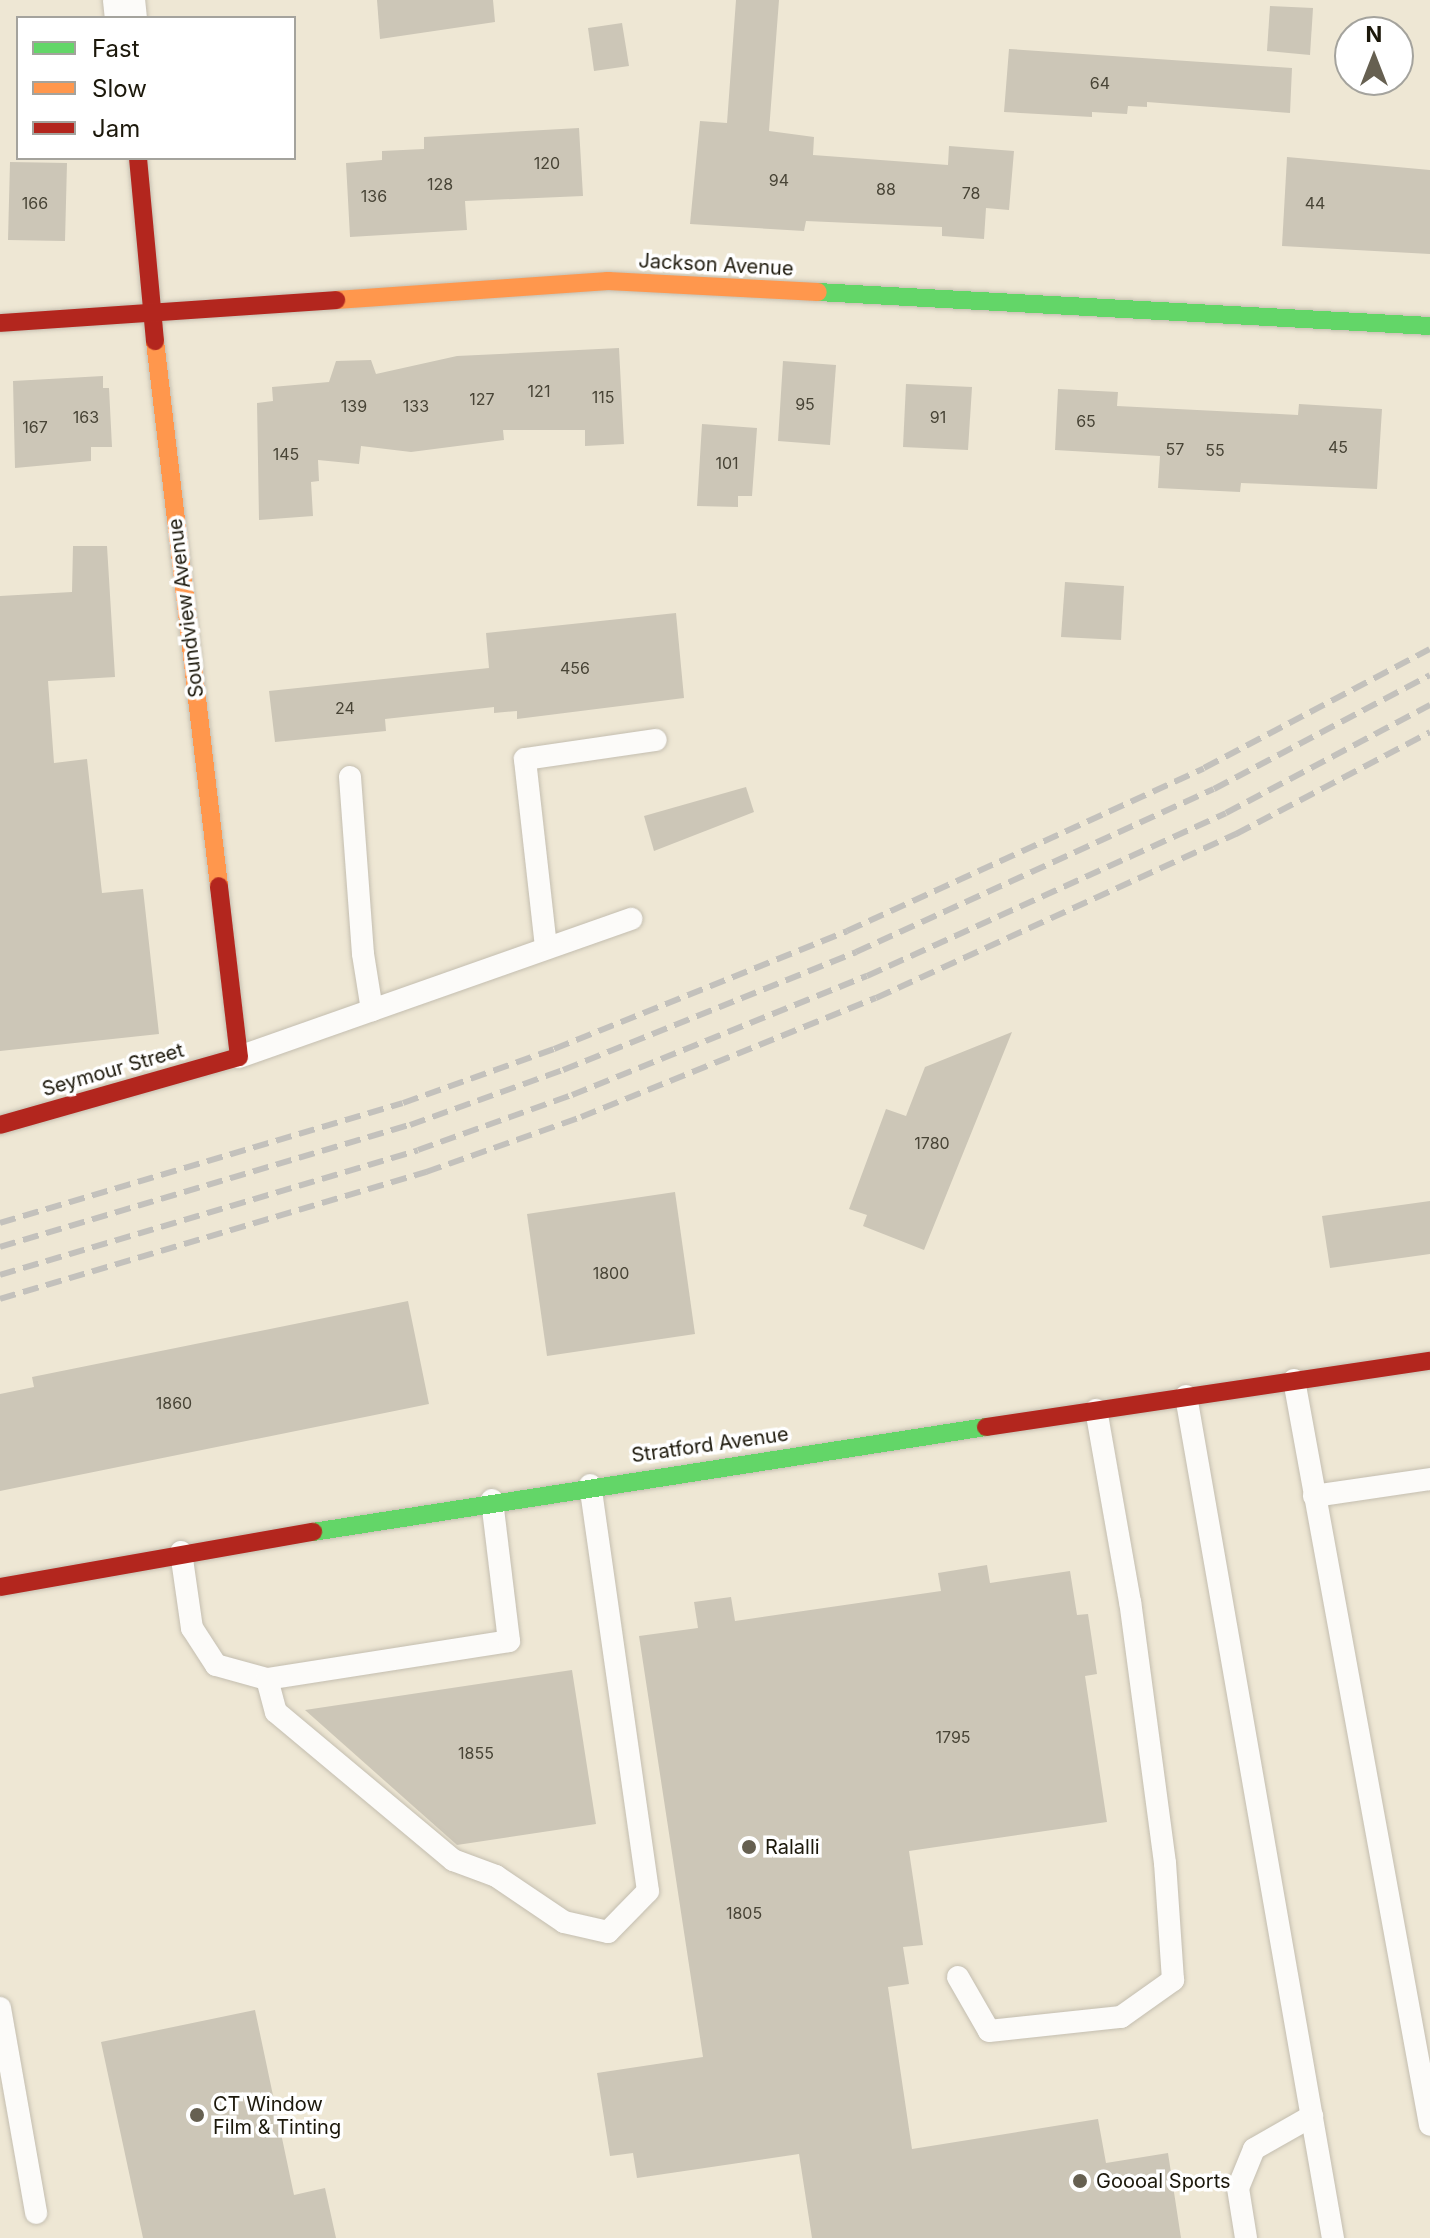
<!DOCTYPE html>
<style>
body{margin:0}
#map{position:relative;width:1430px;height:2238px;overflow:hidden;background:#eee7d4;font-family:Inter,sans-serif}
div>[style]{position:absolute}
.building>*{inset:0;background:#ccc6b7}
.roads{filter:drop-shadow(0 0 2px #c4beb0) drop-shadow(0 0 2px #c4beb0)}
.lane>*{height:22px;margin:-11px;padding:0 11px;transform-origin:11px;border-radius:11px;background:#fcfbf9}
.street>*{height:42px;margin:-21px;padding:0 21px;transform-origin:21px;border-radius:21px;background:#fcfbf9}
.fast>*{height:18px;margin:-9px;padding:0 9px;transform-origin:9px;border-radius:9px;background:#63d668}
.slow>*{height:18px;margin:-9px;padding:0 9px;transform-origin:9px;border-radius:9px;background:#ff974d}
.jam>*{height:18px;margin:-9px;padding:0 9px;transform-origin:9px;border-radius:9px;background:#b3261e}
.rail>*{height:6px;margin-top:-3px;transform-origin:0;background:repeating-linear-gradient(90deg,#c3c1bc 0 16px,transparent 0 24px)}
.dots>*{width:22px;height:22px;translate:-50% -50%;box-sizing:border-box;border:4px solid #fff;border-radius:50%}
span{translate:-50% -50%;white-space:nowrap;text-align:center;line-height:1.15;-webkit-text-stroke:7px #fff;paint-order:stroke}
.number-label{font-size:16px;color:#484436}
.number-label span{-webkit-text-stroke-width:0}
.street-label{font-size:20px;color:#1c180b}
.poi-label{font-size:20px;color:#1c180b}
.left{translate:0 -50%;text-align:left}
.legend{position:absolute;left:16px;top:16px;width:280px;height:144px;box-sizing:border-box;background:#fff;border:2px solid #a4a39d;margin:0;padding:10px 14px;list-style:none;font-size:24px;color:#1c180b}
.legend li{display:flex;align-items:center;gap:16px;height:40px}
.legend b{width:40px;border:2px solid #a4a39d}
.north{position:absolute;left:1334px;top:16px;width:80px;height:80px;box-sizing:border-box;background:#fff;border:2px solid #a4a39d;border-radius:50%;rotate:0deg;font-size:22px;font-weight:700;line-height:32px;text-align:center;color:#1c180b}
.north::after{content:'';display:block;margin:auto;width:28px;height:36px;background:#666051;clip-path:polygon(50% 0,100% 100%,50% 72%,0 100%)}
</style>
<div id="map">
<div class="building">
<div style="clip-path:polygon(377px 0,493px 0,495px 22px,380px 39px)"></div>
<div style="clip-path:polygon(736px 0,779px 0,769px 131px,814px 137px,813px 155px,948px 165px,949px 146px,1014px 151px,1009px 210px,986px 208px,984px 239px,942px 236px,942px 227px,806px 221px,804px 231px,690px 224px,700px 121px,727px 123px)"></div>
<div style="clip-path:polygon(1270px 6px,1313px 8px,1310px 55px,1267px 51px)"></div>
<div style="clip-path:polygon(622px 23px,629px 66px,594px 71px,588px 28px)"></div>
<div style="clip-path:polygon(1009px 49px,1292px 68px,1290px 113px,1147px 102px,1147px 107px,1128px 106px,1127px 114px,1092px 112px,1092px 117px,1004px 112px)"></div>
<div style="clip-path:polygon(579px 128px,583px 196px,465px 201px,467px 230px,350px 237px,346px 163px,382px 160px,382px 151px,424px 149px,424px 137px)"></div>
<div style="clip-path:polygon(1287px 157px,1430px 170px,1430px 254px,1282px 246px)"></div>
<div style="clip-path:polygon(10px 162px,67px 163px,65px 241px,8px 240px)"></div>
<div style="clip-path:polygon(619px 348px,624px 444px,585px 446px,585px 430px,503px 430px,504px 440px,411px 452px,361px 446px,359px 464px,318px 460px,319px 481px,311px 482px,313px 516px,259px 520px,257px 403px,273px 401px,272px 387px,329px 382px,336px 361px,371px 360px,376px 374px,457px 356px)"></div>
<div style="clip-path:polygon(783px 361px,836px 365px,830px 445px,778px 441px)"></div>
<div style="clip-path:polygon(103px 376px,103px 388px,109px 388px,112px 447px,91px 447px,91px 461px,15px 468px,13px 381px)"></div>
<div style="clip-path:polygon(906px 384px,972px 387px,968px 450px,903px 447px)"></div>
<div style="clip-path:polygon(1058px 389px,1118px 392px,1117px 406px,1298px 415px,1299px 404px,1382px 409px,1377px 489px,1241px 483px,1240px 492px,1158px 488px,1160px 456px,1055px 450px)"></div>
<div style="clip-path:polygon(702px 424px,757px 428px,752px 496px,738px 496px,738px 507px,697px 506px)"></div>
<div style="clip-path:polygon(73px 546px,107px 546px,115px 677px,48px 681px,54px 763px,87px 759px,102px 893px,143px 889px,159px 1034px,0 1051px,0 596px,72px 592px)"></div>
<div style="clip-path:polygon(1065px 582px,1124px 586px,1121px 640px,1061px 637px)"></div>
<div style="clip-path:polygon(676px 613px,684px 698px,517px 719px,517px 711px,494px 713px,494px 707px,385px 719px,386px 731px,275px 742px,269px 691px,489px 668px,486px 633px)"></div>
<div style="clip-path:polygon(746px 787px,754px 812px,654px 851px,644px 816px)"></div>
<div style="clip-path:polygon(1012px 1032px,924px 1250px,863px 1226px,867px 1215px,849px 1209px,886px 1109px,906px 1116px,925px 1067px)"></div>
<div style="clip-path:polygon(675px 1192px,695px 1334px,547px 1356px,527px 1214px)"></div>
<div style="clip-path:polygon(1430px 1201px,1430px 1254px,1330px 1268px,1322px 1216px)"></div>
<div style="clip-path:polygon(408px 1301px,429px 1404px,0 1491px,0 1394px,34px 1387px,32px 1377px)"></div>
<div style="clip-path:polygon(987px 1565px,990px 1583px,1070px 1571px,1077px 1615px,1088px 1614px,1097px 1674px,1085px 1676px,1107px 1822px,909px 1851px,923px 1945px,903px 1947px,909px 1984px,888px 1987px,912px 2149px,1098px 2119px,1106px 2163px,1168px 2153px,1181px 2238px,812px 2238px,799px 2154px,637px 2178px,633px 2153px,610px 2156px,597px 2073px,703px 2057px,639px 1636px,698px 1628px,694px 1602px,731px 1597px,735px 1621px,941px 1591px,938px 1573px)"></div>
<div style="clip-path:polygon(572px 1670px,596px 1824px,457px 1845px,305px 1710px)"></div>
<div style="clip-path:polygon(255px 2010px,294px 2195px,325px 2188px,336px 2238px,143px 2238px,101px 2042px)"></div>
</div>
<div class="roads">
<div class="lane">
<div style="left:350px;top:777px;width:177px;rotate:85.8deg"></div>
<div style="left:363px;top:954px;width:57px;rotate:80.9deg"></div>
<div style="left:546px;top:947px;width:189px;rotate:-96.4deg"></div>
<div style="left:525px;top:759px;width:132px;rotate:-8.3deg"></div>
<div style="left:239px;top:1057px;width:416px;rotate:-19.4deg"></div>
<div style="left:1294px;top:1380px;width:757px;rotate:79.65deg"></div>
<div style="left:1186px;top:1396px;width:855px;rotate:80.1deg"></div>
<div style="left:1314px;top:1496px;width:117px;rotate:-8.3deg"></div>
<div style="left:181px;top:1552px;width:77px;rotate:81.8deg"></div>
<div style="left:192px;top:1628px;width:44px;rotate:57deg"></div>
<div style="left:216px;top:1665px;width:53px;rotate:15.4deg"></div>
<div style="left:267px;top:1679px;width:245px;rotate:-8.9deg"></div>
<div style="left:509px;top:1641px;width:142px;rotate:-96.9deg"></div>
<div style="left:267px;top:1679px;width:34px;rotate:75deg"></div>
<div style="left:276px;top:1712px;width:231px;rotate:39.9deg"></div>
<div style="left:453px;top:1860px;width:46px;rotate:20.4deg"></div>
<div style="left:496px;top:1876px;width:82px;rotate:34.1deg"></div>
<div style="left:564px;top:1922px;width:45px;rotate:12.8deg"></div>
<div style="left:608px;top:1932px;width:57px;rotate:-45.7deg"></div>
<div style="left:648px;top:1891px;width:410px;rotate:-98.1deg"></div>
<div style="left:958px;top:1977px;width:62px;rotate:60.1deg"></div>
<div style="left:989px;top:2031px;width:133px;rotate:-6.1deg"></div>
<div style="left:1121px;top:2017px;width:64px;rotate:-35.4deg"></div>
<div style="left:1173px;top:1980px;width:117px;rotate:-93.9deg"></div>
<div style="left:1165px;top:1863px;width:263px;rotate:-97.6deg"></div>
<div style="left:1130px;top:1602px;width:195px;rotate:-100deg"></div>
<div style="left:0;top:2008px;width:208px;rotate:80deg"></div>
<div style="left:1246px;top:2238px;width:51px;rotate:-99.1deg"></div>
<div style="left:1238px;top:2188px;width:42px;rotate:-67.7deg"></div>
<div style="left:1254px;top:2149px;width:67px;rotate:-29.6deg"></div>
</div>
<div class="street">
<div style="left:124px;top:0;width:18px;rotate:84deg"></div>
</div>
<div class="fast">
<div style="left:818px;top:292px;width:613px;rotate:3.18deg"></div>
<div style="left:313px;top:1532px;width:681px;rotate:-8.87deg"></div>
</div>
<div class="slow">
<div style="left:336px;top:300px;width:273px;rotate:-4deg"></div>
<div style="left:608px;top:281px;width:210px;rotate:3deg"></div>
<div style="left:155px;top:341px;width:549px;rotate:83.3deg"></div>
</div>
<div class="jam">
<div style="left:138px;top:158px;width:184px;rotate:84.7deg"></div>
<div style="left:0;top:323px;width:337px;rotate:-3.9deg"></div>
<div style="left:0;top:1125px;width:248px;rotate:-15.9deg"></div>
<div style="left:239px;top:1057px;width:172px;rotate:-96.7deg"></div>
<div style="left:986px;top:1427px;width:449px;rotate:-8.5deg"></div>
<div style="left:0;top:1587px;width:318px;rotate:-10deg"></div>
</div>
</div>
<div class="rail">
<div style="left:0;top:1223px;width:420px;rotate:-16.6deg"></div>
<div style="left:403px;top:1103px;width:160px;rotate:-19.7deg"></div>
<div style="left:554px;top:1049px;width:316px;rotate:-21.9deg"></div>
<div style="left:847px;top:931px;width:392px;rotate:-24.5deg"></div>
<div style="left:1204px;top:768px;width:255px;rotate:-27.8deg"></div>
<div style="left:0;top:1247px;width:428px;rotate:-16.6deg"></div>
<div style="left:410px;top:1125px;width:163px;rotate:-19.8deg"></div>
<div style="left:563px;top:1070px;width:316px;rotate:-21.9deg"></div>
<div style="left:856px;top:952px;width:393px;rotate:-24.5deg"></div>
<div style="left:1214px;top:789px;width:244px;rotate:-27.8deg"></div>
<div style="left:0;top:1275px;width:436px;rotate:-16.6deg"></div>
<div style="left:418px;top:1150px;width:164px;rotate:-19.7deg"></div>
<div style="left:572px;top:1095px;width:318px;rotate:-22deg"></div>
<div style="left:867px;top:976px;width:394px;rotate:-24.4deg"></div>
<div style="left:1226px;top:813px;width:231px;rotate:-27.9deg"></div>
<div style="left:0;top:1299px;width:445px;rotate:-16.6deg"></div>
<div style="left:426px;top:1172px;width:164px;rotate:-19.5deg"></div>
<div style="left:581px;top:1117px;width:318px;rotate:-22deg"></div>
<div style="left:876px;top:998px;width:396px;rotate:-24.5deg"></div>
<div style="left:1236px;top:834px;width:219px;rotate:-27.7deg"></div>
</div>
<div class="dots">
<div style="left:749px;top:1847px;background:#666051"></div>
<div style="left:197px;top:2115px;background:#666051"></div>
<div style="left:1080px;top:2181px;background:#666051"></div>
</div>
<div class="number-label">
<span style="left:1100px;top:83px">64</span>
<span style="left:547px;top:163px">120</span>
<span style="left:779px;top:180px">94</span>
<span style="left:440px;top:184px">128</span>
<span style="left:886px;top:189px">88</span>
<span style="left:971px;top:193px">78</span>
<span style="left:374px;top:196px">136</span>
<span style="left:35px;top:203px">166</span>
<span style="left:1315px;top:203px">44</span>
<span style="left:539px;top:391px">121</span>
<span style="left:603px;top:397px">115</span>
<span style="left:482px;top:399px">127</span>
<span style="left:805px;top:404px">95</span>
<span style="left:354px;top:406px">139</span>
<span style="left:416px;top:406px">133</span>
<span style="left:86px;top:417px">163</span>
<span style="left:938px;top:417px">91</span>
<span style="left:1086px;top:421px">65</span>
<span style="left:35px;top:427px">167</span>
<span style="left:1338px;top:447px">45</span>
<span style="left:1175px;top:449px">57</span>
<span style="left:1215px;top:450px">55</span>
<span style="left:286px;top:454px">145</span>
<span style="left:727px;top:463px">101</span>
<span style="left:575px;top:668px">456</span>
<span style="left:345px;top:708px">24</span>
<span style="left:932px;top:1143px">1780</span>
<span style="left:611px;top:1273px">1800</span>
<span style="left:174px;top:1403px">1860</span>
<span style="left:953px;top:1737px">1795</span>
<span style="left:476px;top:1753px">1855</span>
<span style="left:744px;top:1913px">1805</span>
</div>
<div class="street-label">
<span style="left:716px;top:265px;rotate:3deg">Jackson Avenue</span>
<span style="left:186px;top:608px;rotate:-97deg">Soundview Avenue</span>
<span style="left:113px;top:1070px;rotate:-16deg">Seymour Street</span>
<span style="left:710px;top:1445px;rotate:-8deg">Stratford Avenue</span>
</div>
<div class="poi-label">
<span class="left" style="left:765px;top:1847px">Ralalli</span>
<span class="left" style="left:213px;top:2116px">CT Window<br>Film &amp; Tinting</span>
<span class="left" style="left:1096px;top:2181px">Goooal Sports</span>
</div>
<ul class="legend">
<li><b style="height:10px;background:#63d668"></b>Fast</li>
<li><b style="height:10px;background:#ff974d"></b>Slow</li>
<li><b style="height:10px;background:#b3261e"></b>Jam</li>
</ul>
<div class="north">N</div>
</div>
